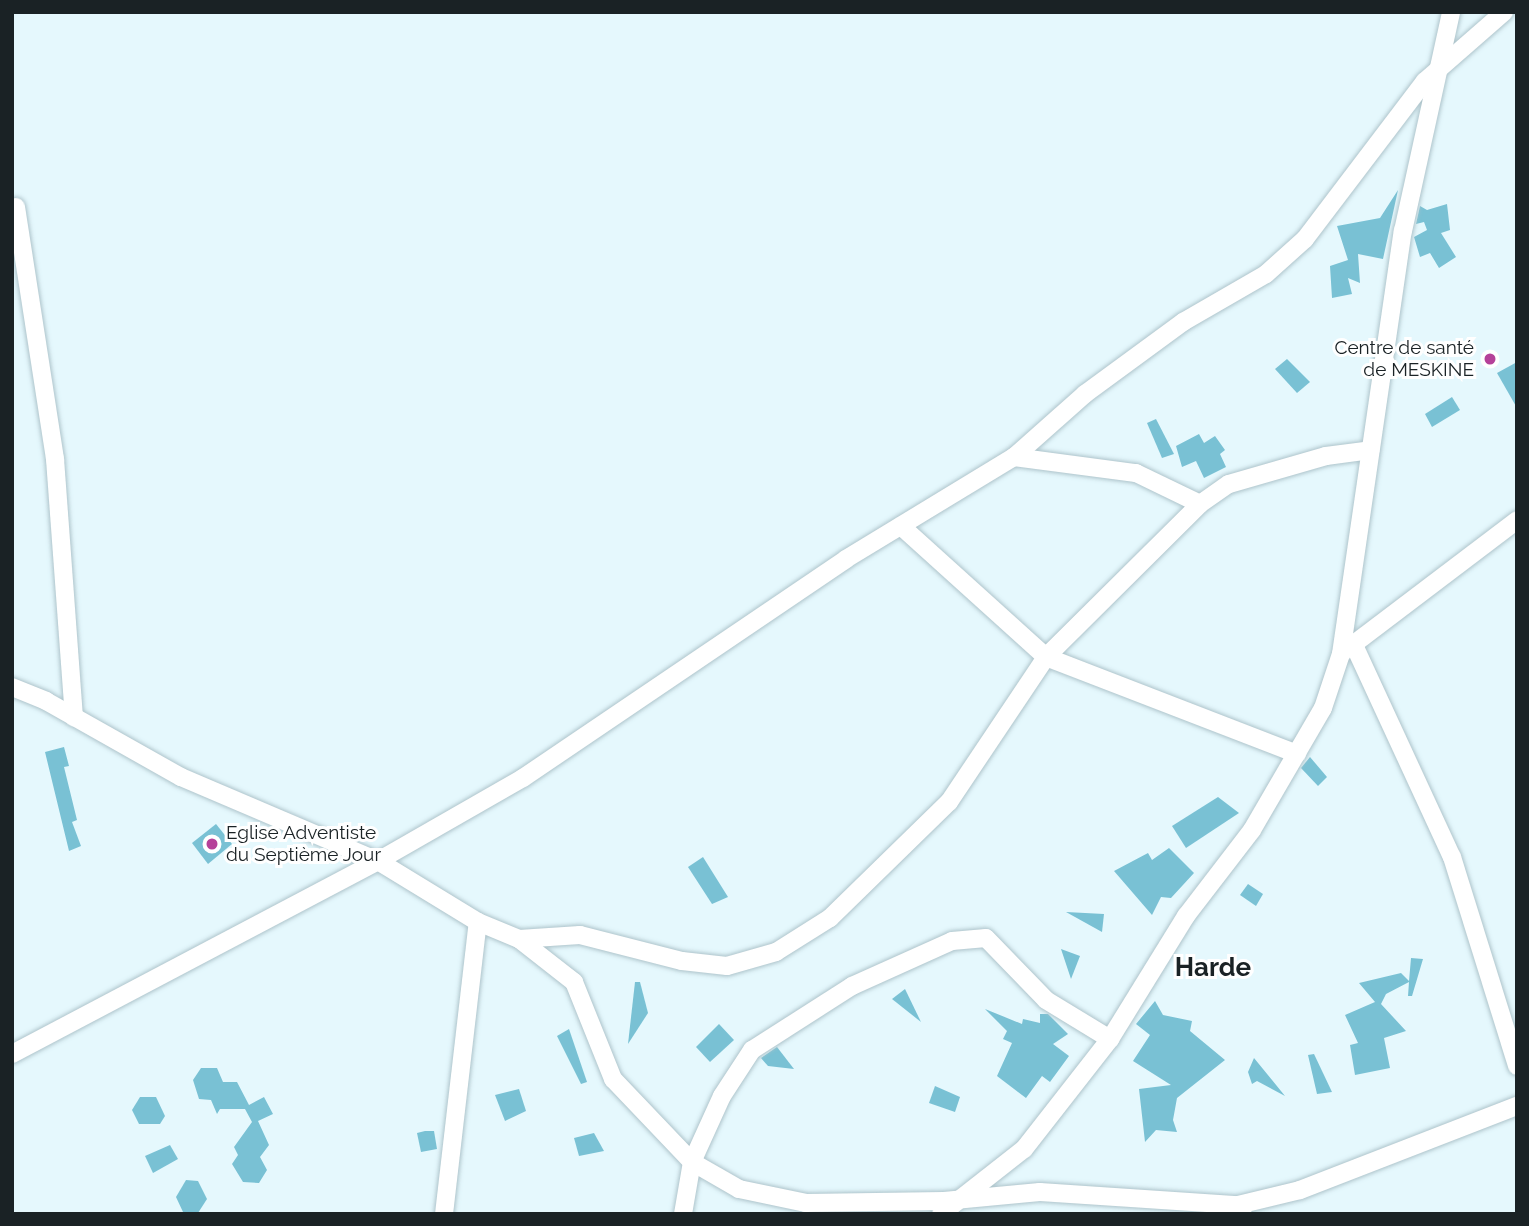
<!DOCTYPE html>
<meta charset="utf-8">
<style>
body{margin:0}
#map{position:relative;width:1529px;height:1226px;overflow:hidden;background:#e5f8fd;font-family:Raleway,sans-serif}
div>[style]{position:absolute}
.building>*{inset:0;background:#79c1d4}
.roads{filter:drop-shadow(0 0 2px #aec4cb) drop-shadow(0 0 2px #aec4cb)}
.minor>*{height:18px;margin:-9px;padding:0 9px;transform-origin:9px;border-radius:9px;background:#fff}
.dots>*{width:19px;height:19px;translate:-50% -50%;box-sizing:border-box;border:4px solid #fff;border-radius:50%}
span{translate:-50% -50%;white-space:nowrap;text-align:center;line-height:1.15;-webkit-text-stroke:6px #fff;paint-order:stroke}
.poi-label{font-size:19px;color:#1a2225}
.right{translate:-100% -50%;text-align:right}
.left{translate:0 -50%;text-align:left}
.district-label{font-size:26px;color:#1a2225;font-weight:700}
.frame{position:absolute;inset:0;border:14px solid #1a2225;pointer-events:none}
</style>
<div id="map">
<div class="building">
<div style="clip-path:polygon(1398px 190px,1383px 259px,1358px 254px,1360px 283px,1348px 278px,1352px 294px,1332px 298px,1330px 266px,1348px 260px,1337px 226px,1380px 218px)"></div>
<div style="clip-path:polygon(1447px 204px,1450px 230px,1441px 233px,1456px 257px,1439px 268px,1430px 253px,1420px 257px,1414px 237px,1427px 230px,1424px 222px,1416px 224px,1420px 206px,1427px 210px)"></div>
<div style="clip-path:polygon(1287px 359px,1310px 382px,1297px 393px,1275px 369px)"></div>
<div style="clip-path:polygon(1517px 362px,1517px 408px,1497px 373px)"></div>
<div style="clip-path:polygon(1452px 397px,1460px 410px,1432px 427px,1425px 414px)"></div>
<div style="clip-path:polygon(1156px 419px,1174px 454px,1162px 458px,1147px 423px)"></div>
<div style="clip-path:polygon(1199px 434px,1204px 443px,1215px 436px,1225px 450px,1220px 454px,1226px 467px,1204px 478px,1196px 461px,1182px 467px,1176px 446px)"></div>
<div style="clip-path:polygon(64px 747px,69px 766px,64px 767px,77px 820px,72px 822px,81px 846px,69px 851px,45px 752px)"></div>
<div style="clip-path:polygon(1310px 757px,1327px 777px,1318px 786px,1301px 768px)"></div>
<div style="clip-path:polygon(1218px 797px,1239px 813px,1186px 848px,1172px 826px)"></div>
<div style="clip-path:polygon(216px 824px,232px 844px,208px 864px,192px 843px)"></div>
<div style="clip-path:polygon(1169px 848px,1194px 873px,1171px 898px,1161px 897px,1152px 915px,1114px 871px,1148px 853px,1152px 860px)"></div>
<div style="clip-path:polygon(703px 857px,728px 897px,712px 904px,688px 867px)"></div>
<div style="clip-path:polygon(1248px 884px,1263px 894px,1256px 906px,1240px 895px)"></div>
<div style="clip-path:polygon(1066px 912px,1104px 914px,1102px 932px)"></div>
<div style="clip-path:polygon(1061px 949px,1080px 956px,1071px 979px)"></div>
<div style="clip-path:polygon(1411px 958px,1423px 959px,1412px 996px,1408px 996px,1409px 982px,1386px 994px,1381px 1004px,1406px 1031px,1384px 1038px,1390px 1068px,1355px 1075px,1350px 1045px,1358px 1043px,1345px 1015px,1375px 1002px,1359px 983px,1401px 973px,1409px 981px)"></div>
<div style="clip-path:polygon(635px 982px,640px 982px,648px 1013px,628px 1044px)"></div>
<div style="clip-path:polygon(905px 989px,921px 1022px,892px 999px)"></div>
<div style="clip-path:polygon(1155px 1001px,1163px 1015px,1192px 1021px,1190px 1031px,1225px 1060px,1177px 1098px,1173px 1120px,1177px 1132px,1156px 1130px,1145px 1142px,1139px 1089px,1171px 1085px,1133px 1061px,1150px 1035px,1136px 1024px)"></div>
<div style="clip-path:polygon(985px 1009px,1022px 1024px,1023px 1019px,1040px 1023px,1040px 1014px,1048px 1014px,1068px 1034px,1053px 1044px,1069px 1056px,1050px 1082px,1042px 1076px,1026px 1098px,997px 1076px,1012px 1043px,1003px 1039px,1007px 1031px)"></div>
<div style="clip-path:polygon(719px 1024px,734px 1040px,710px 1062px,696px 1047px)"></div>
<div style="clip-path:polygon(569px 1029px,587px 1082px,581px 1084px,557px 1036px)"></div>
<div style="clip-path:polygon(777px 1047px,794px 1069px,768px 1066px,761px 1058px)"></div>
<div style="clip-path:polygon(1314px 1054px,1332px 1092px,1317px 1094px,1308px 1055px)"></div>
<div style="clip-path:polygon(1254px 1058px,1285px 1096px,1257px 1081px,1252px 1084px,1248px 1072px)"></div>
<div style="clip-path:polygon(201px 1068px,217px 1068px,223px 1082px,237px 1082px,249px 1105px,264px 1097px,273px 1114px,258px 1121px,269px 1145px,260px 1157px,267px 1170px,259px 1183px,243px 1182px,232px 1164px,238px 1155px,234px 1147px,252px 1122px,245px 1109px,220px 1109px,217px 1114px,211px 1100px,199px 1099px,193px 1080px)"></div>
<div style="clip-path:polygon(935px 1086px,960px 1097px,955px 1112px,929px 1103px)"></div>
<div style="clip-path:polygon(519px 1089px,526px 1111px,505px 1121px,495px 1095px)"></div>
<div style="clip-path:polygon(140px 1097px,156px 1097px,165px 1116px,160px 1124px,139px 1124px,132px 1110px)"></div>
<div style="clip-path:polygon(425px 1131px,434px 1131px,437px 1149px,421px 1152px,417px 1133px)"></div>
<div style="clip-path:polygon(594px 1133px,604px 1151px,579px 1156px,574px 1138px)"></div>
<div style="clip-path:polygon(170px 1145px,178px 1159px,153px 1173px,145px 1156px)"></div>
<div style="clip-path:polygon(186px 1180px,198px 1181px,207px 1199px,198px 1213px,183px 1212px,176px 1197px)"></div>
</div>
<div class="roads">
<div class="minor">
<div style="left:16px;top:207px;width:255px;rotate:81.2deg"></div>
<div style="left:55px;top:459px;width:259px;rotate:85.8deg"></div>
<div style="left:1014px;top:457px;width:123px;rotate:7.5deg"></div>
<div style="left:1136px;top:473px;width:71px;rotate:25.8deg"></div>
<div style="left:901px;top:526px;width:195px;rotate:42.1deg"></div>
<div style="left:1046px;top:657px;width:269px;rotate:21.1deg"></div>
<div style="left:1353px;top:643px;width:236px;rotate:65.2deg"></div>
<div style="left:1452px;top:857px;width:219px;rotate:72.7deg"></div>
<div style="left:1346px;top:650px;width:215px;rotate:-37.2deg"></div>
<div style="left:12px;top:687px;width:37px;rotate:22deg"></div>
<div style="left:46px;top:701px;width:155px;rotate:29.4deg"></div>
<div style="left:181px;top:777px;width:214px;rotate:23.1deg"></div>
<div style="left:378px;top:861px;width:117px;rotate:31.4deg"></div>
<div style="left:478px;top:922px;width:44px;rotate:22.5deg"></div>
<div style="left:519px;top:939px;width:70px;rotate:38deg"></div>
<div style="left:574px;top:982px;width:105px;rotate:68.1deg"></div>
<div style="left:613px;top:1079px;width:115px;rotate:46.4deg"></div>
<div style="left:692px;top:1162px;width:54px;rotate:29.9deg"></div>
<div style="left:739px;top:1189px;width:68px;rotate:11.8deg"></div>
<div style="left:806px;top:1203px;width:138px;rotate:-0.8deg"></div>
<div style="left:944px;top:1201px;width:96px;rotate:-5.4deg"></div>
<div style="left:1040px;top:1192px;width:198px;rotate:3.8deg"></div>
<div style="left:1238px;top:1205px;width:10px;rotate:61deg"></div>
<div style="left:519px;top:939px;width:61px;rotate:-3.8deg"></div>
<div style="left:580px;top:935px;width:105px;rotate:14.3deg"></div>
<div style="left:682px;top:961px;width:45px;rotate:6.3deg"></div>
<div style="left:727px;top:966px;width:51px;rotate:-15.9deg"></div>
<div style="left:776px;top:952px;width:64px;rotate:-32.2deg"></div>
<div style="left:830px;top:918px;width:166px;rotate:-44.3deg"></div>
<div style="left:949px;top:802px;width:174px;rotate:-56.2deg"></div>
<div style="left:1046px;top:657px;width:217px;rotate:-44.8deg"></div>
<div style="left:1200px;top:504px;width:35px;rotate:-35deg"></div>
<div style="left:1229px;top:484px;width:101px;rotate:-16.1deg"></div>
<div style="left:1326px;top:456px;width:45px;rotate:-7.6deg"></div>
<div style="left:12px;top:1054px;width:414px;rotate:-27.8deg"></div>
<div style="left:378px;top:861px;width:167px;rotate:-29.8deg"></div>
<div style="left:523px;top:778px;width:390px;rotate:-34.1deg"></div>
<div style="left:846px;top:559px;width:197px;rotate:-31.3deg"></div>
<div style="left:1014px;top:457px;width:95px;rotate:-41.6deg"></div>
<div style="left:1085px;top:394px;width:122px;rotate:-36.3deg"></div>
<div style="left:1183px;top:322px;width:96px;rotate:-30deg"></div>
<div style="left:1266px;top:274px;width:52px;rotate:-41.9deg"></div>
<div style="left:1305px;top:239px;width:198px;rotate:-52.8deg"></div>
<div style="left:1425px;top:81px;width:105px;rotate:-41.1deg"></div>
<div style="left:1238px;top:1205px;width:64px;rotate:-13.6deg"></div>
<div style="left:1300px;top:1190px;width:233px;rotate:-21.2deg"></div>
<div style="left:444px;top:1214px;width:294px;rotate:-83.4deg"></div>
<div style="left:683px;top:1214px;width:53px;rotate:-80.2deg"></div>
<div style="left:692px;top:1162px;width:72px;rotate:-65.6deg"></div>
<div style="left:722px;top:1096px;width:55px;rotate:-56.9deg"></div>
<div style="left:752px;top:1050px;width:119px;rotate:-32.6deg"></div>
<div style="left:852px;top:986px;width:110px;rotate:-24.2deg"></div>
<div style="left:952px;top:941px;width:34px;rotate:-5deg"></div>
<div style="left:986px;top:938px;width:86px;rotate:45.9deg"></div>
<div style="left:1046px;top:1000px;width:75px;rotate:31.4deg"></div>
<div style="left:941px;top:1214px;width:105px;rotate:-38.1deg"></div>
<div style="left:1024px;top:1149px;width:140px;rotate:-52deg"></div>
<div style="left:1110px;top:1039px;width:145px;rotate:-58.3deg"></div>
<div style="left:1186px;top:916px;width:108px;rotate:-52.5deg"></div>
<div style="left:1252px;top:830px;width:141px;rotate:-59.8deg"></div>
<div style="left:1323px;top:708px;width:57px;rotate:-71.6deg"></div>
<div style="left:1341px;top:654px;width:428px;rotate:-81.7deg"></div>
<div style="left:1403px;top:231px;width:224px;rotate:-77.6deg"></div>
</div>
</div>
<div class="dots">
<div style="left:1490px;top:359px;background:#b54199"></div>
<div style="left:212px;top:844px;background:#b54199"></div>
</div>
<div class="poi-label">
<span class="right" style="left:1474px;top:359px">Centre de santé<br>de MESKINE</span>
<span class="left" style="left:226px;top:844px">Eglise Adventiste<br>du Septième Jour</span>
</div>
<div class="district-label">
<span style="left:1213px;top:968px">Harde</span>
</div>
<div class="frame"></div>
</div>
